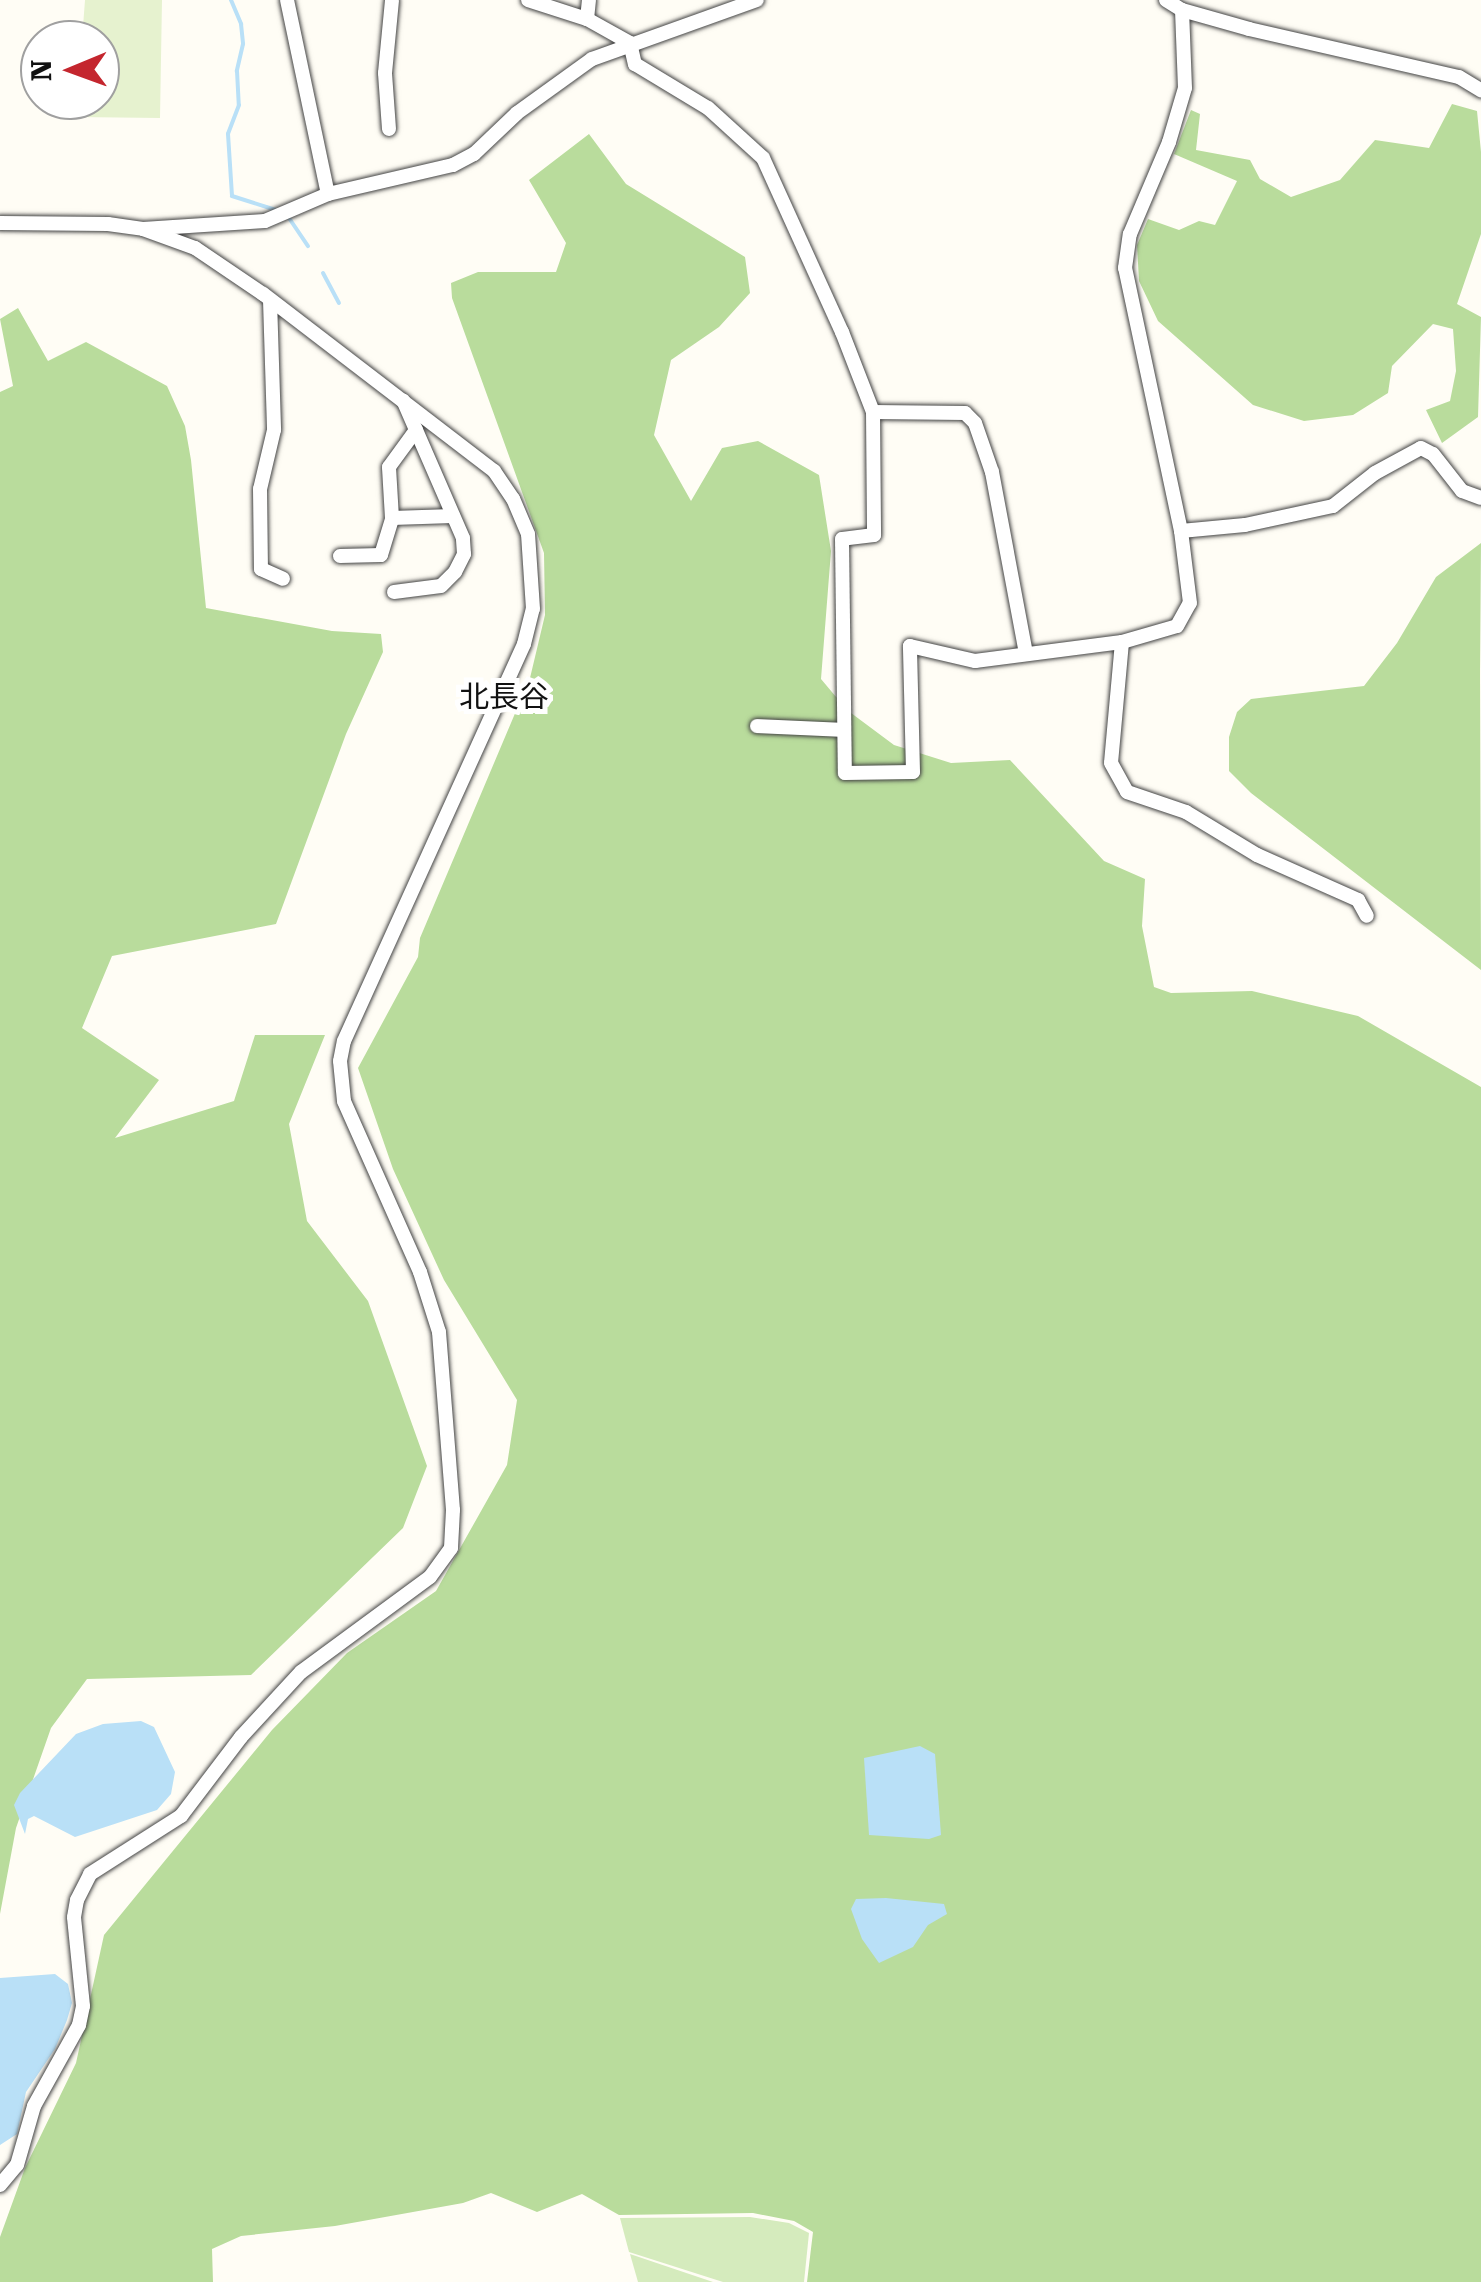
<!DOCTYPE html>
<meta charset="utf-8">
<style>
body{margin:0}
#map{position:relative;width:1481px;height:2282px;overflow:hidden;background:#fffdf5;font-family:"Roboto Serif","Noto Sans JP",serif}
div>[style]{position:absolute}
.green>*{inset:0;background:#d5ebbd}
.forest>*{inset:0;background:#b9dc9c}
.pitch>*{inset:0;background:#e6f2cf}
.water>*{inset:0;background:#b9e0f7}
.stream>*{height:4px;margin:-2px;padding:0 2px;transform-origin:2px;border-radius:2px;background:#b9e0f7}
.roads{filter:drop-shadow(0 0 2px #444) drop-shadow(0 0 2px #444)}
.minor>*{height:14px;margin:-7px;padding:0 7px;transform-origin:7px;border-radius:7px;background:#fff}
span{translate:-50% -50%;white-space:nowrap;text-align:center;line-height:1.15;-webkit-text-stroke:10px #fff;paint-order:stroke}
.quarter-label{font-size:30px;color:#111}
.north{position:absolute;left:20px;top:20px;width:100px;height:100px;box-sizing:border-box;background:#fff;border:2px solid #a0a0a0;border-radius:50%;rotate:269deg;font-size:28px;font-weight:700;line-height:40px;text-align:center;color:#111}
.north::after{content:'';display:block;margin:auto;width:35px;height:45px;background:#c4262e;clip-path:polygon(50% 0,100% 100%,50% 72%,0 100%)}
</style>
<div id="map">
<div class="green">
<div style="clip-path:polygon(750px 2217px,789px 2223px,809px 2233px,804px 2282px,723px 2282px,629px 2252px,620px 2218px)"></div>
<div style="clip-path:polygon(630px 2254px,713px 2282px,638px 2282px)"></div>
</div>
<div class="forest">
<div style="clip-path:polygon(1452px 104px,1477px 111px,1481px 152px,1481px 234px,1457px 304px,1481px 317px,1478px 417px,1442px 443px,1426px 410px,1450px 401px,1456px 371px,1453px 329px,1433px 324px,1392px 366px,1388px 393px,1353px 415px,1304px 421px,1253px 405px,1158px 321px,1139px 281px,1137px 245px,1148px 219px,1179px 230px,1199px 221px,1215px 225px,1237px 181px,1174px 154px,1191px 110px,1200px 114px,1196px 150px,1250px 160px,1260px 179px,1291px 197px,1340px 180px,1375px 140px,1429px 148px)"></div>
<div style="clip-path:polygon(589px 134px,626px 184px,745px 257px,750px 293px,719px 327px,671px 360px,654px 435px,691px 501px,722px 448px,758px 441px,819px 475px,831px 551px,821px 679px,847px 710px,894px 745px,951px 763px,1010px 760px,1104px 861px,1145px 879px,1142px 926px,1154px 987px,1171px 993px,1252px 991px,1358px 1016px,1481px 1087px,1481px 2282px,807px 2282px,813px 2232px,794px 2221px,753px 2213px,619px 2215px,582px 2194px,537px 2212px,491px 2193px,463px 2203px,335px 2226px,241px 2236px,212px 2249px,213px 2282px,0 2282px,0 2237px,25px 2168px,76px 2063px,104px 1935px,272px 1730px,347px 1653px,436px 1591px,507px 1465px,517px 1400px,444px 1280px,393px 1169px,358px 1068px,418px 957px,420px 938px,530px 678px,545px 615px,544px 553px,452px 298px,451px 283px,478px 272px,556px 272px,566px 243px,529px 180px)"></div>
<div style="clip-path:polygon(18px 308px,48px 361px,86px 342px,167px 386px,185px 426px,191px 460px,206px 608px,332px 631px,381px 634px,383px 652px,346px 734px,276px 924px,112px 956px,82px 1028px,159px 1080px,115px 1138px,234px 1101px,255px 1035px,325px 1035px,289px 1124px,307px 1221px,368px 1301px,427px 1466px,403px 1528px,251px 1675px,87px 1679px,51px 1728px,16px 1828px,0 1914px,0 392px,13px 386px,0 319px)"></div>
<div style="clip-path:polygon(1481px 543px,1480px 673px,1481px 970px,1251px 793px,1229px 771px,1229px 737px,1237px 712px,1251px 699px,1364px 686px,1397px 643px,1436px 577px)"></div>
</div>
<div class="pitch">
<div style="clip-path:polygon(85px 0,162px 0,160px 118px,76px 117px,77px 100px,100px 100px,100px 40px,82px 40px)"></div>
</div>
<div class="water">
<div style="clip-path:polygon(141px 1721px,154px 1727px,175px 1772px,171px 1794px,157px 1810px,75px 1837px,34px 1816px,28px 1819px,25px 1834px,14px 1805px,20px 1793px,76px 1734px,103px 1724px)"></div>
<div style="clip-path:polygon(920px 1746px,935px 1754px,941px 1835px,929px 1839px,869px 1835px,864px 1758px)"></div>
<div style="clip-path:polygon(886px 1898px,944px 1904px,947px 1914px,928px 1925px,913px 1947px,879px 1963px,862px 1939px,851px 1909px,856px 1899px)"></div>
<div style="clip-path:polygon(55px 1974px,68px 1984px,72px 2003px,67px 2020px,55px 2049px,26px 2092px,17px 2134px,0 2145px,0 1978px)"></div>
</div>
<div class="stream">
<div style="left:231px;top:0;width:26px;rotate:67deg"></div>
<div style="left:241px;top:24px;width:20px;rotate:84deg"></div>
<div style="left:243px;top:44px;width:28px;rotate:103deg"></div>
<div style="left:237px;top:71px;width:34px;rotate:87deg"></div>
<div style="left:239px;top:105px;width:31px;rotate:111deg"></div>
<div style="left:228px;top:134px;width:62px;rotate:86.3deg"></div>
<div style="left:232px;top:196px;width:46px;rotate:17.7deg"></div>
<div style="left:289px;top:218px;width:34px;rotate:56deg"></div>
<div style="left:323px;top:273px;width:34px;rotate:62deg"></div>
</div>
<div class="roads">
<div class="minor">
<div style="left:287px;top:0;width:198px;rotate:78.1deg"></div>
<div style="left:528px;top:0;width:62px;rotate:17.9deg"></div>
<div style="left:587px;top:19px;width:49px;rotate:29.2deg"></div>
<div style="left:630px;top:43px;width:22px;rotate:77deg"></div>
<div style="left:635px;top:64px;width:85px;rotate:31.1deg"></div>
<div style="left:708px;top:108px;width:74px;rotate:42.3deg"></div>
<div style="left:763px;top:158px;width:191px;rotate:65.6deg"></div>
<div style="left:842px;top:332px;width:86px;rotate:68.8deg"></div>
<div style="left:873px;top:412px;width:92px;rotate:0.6deg"></div>
<div style="left:965px;top:413px;width:14px;rotate:45deg"></div>
<div style="left:975px;top:423px;width:52px;rotate:70.9deg"></div>
<div style="left:992px;top:472px;width:185px;rotate:79.4deg"></div>
<div style="left:1166px;top:0;width:19px;rotate:32deg"></div>
<div style="left:1182px;top:10px;width:70px;rotate:15.8deg"></div>
<div style="left:1249px;top:29px;width:215px;rotate:12.9deg"></div>
<div style="left:1459px;top:77px;width:26px;rotate:31deg"></div>
<div style="left:587px;top:19px;width:19px;rotate:-84deg"></div>
<div style="left:389px;top:129px;width:56px;rotate:-94.1deg"></div>
<div style="left:385px;top:73px;width:73px;rotate:-84.5deg"></div>
<div style="left:0;top:223px;width:108px;rotate:0.5deg"></div>
<div style="left:108px;top:224px;width:35px;rotate:8deg"></div>
<div style="left:143px;top:229px;width:122px;rotate:-3.8deg"></div>
<div style="left:265px;top:221px;width:69px;rotate:-23.2deg"></div>
<div style="left:328px;top:194px;width:128px;rotate:-13.1deg"></div>
<div style="left:453px;top:165px;width:24px;rotate:-28deg"></div>
<div style="left:474px;top:154px;width:59px;rotate:-43.6deg"></div>
<div style="left:517px;top:113px;width:92px;rotate:-35.8deg"></div>
<div style="left:592px;top:59px;width:175px;rotate:-19.7deg"></div>
<div style="left:270px;top:300px;width:130px;rotate:88.2deg"></div>
<div style="left:274px;top:430px;width:61px;rotate:103.3deg"></div>
<div style="left:260px;top:489px;width:80px;rotate:89.3deg"></div>
<div style="left:261px;top:569px;width:24px;rotate:24deg"></div>
<div style="left:873px;top:412px;width:123px;rotate:89.5deg"></div>
<div style="left:874px;top:535px;width:32px;rotate:173deg"></div>
<div style="left:842px;top:539px;width:234px;rotate:89.3deg"></div>
<div style="left:845px;top:773px;width:68px;rotate:-0.8deg"></div>
<div style="left:913px;top:772px;width:126px;rotate:-91.4deg"></div>
<div style="left:910px;top:646px;width:67px;rotate:13deg"></div>
<div style="left:975px;top:661px;width:148px;rotate:-7.4deg"></div>
<div style="left:1122px;top:642px;width:57px;rotate:-16.2deg"></div>
<div style="left:1177px;top:626px;width:26px;rotate:-61deg"></div>
<div style="left:1190px;top:603px;width:73px;rotate:-97.1deg"></div>
<div style="left:1181px;top:531px;width:269px;rotate:-102deg"></div>
<div style="left:1125px;top:268px;width:34px;rotate:-82deg"></div>
<div style="left:1130px;top:234px;width:100px;rotate:-67deg"></div>
<div style="left:1169px;top:142px;width:56px;rotate:-73.5deg"></div>
<div style="left:1185px;top:88px;width:78px;rotate:-92.2deg"></div>
<div style="left:392px;top:518px;width:61px;rotate:-1.9deg"></div>
<div style="left:1181px;top:531px;width:64px;rotate:-5.4deg"></div>
<div style="left:1245px;top:525px;width:90px;rotate:-12.2deg"></div>
<div style="left:1333px;top:506px;width:53px;rotate:-38.2deg"></div>
<div style="left:1375px;top:473px;width:52px;rotate:-28.5deg"></div>
<div style="left:1421px;top:448px;width:13px;rotate:27deg"></div>
<div style="left:1433px;top:454px;width:47px;rotate:51.9deg"></div>
<div style="left:1462px;top:491px;width:20px;rotate:20deg"></div>
<div style="left:340px;top:556px;width:41px;rotate:-1.4deg"></div>
<div style="left:381px;top:555px;width:39px;rotate:-73deg"></div>
<div style="left:392px;top:518px;width:51px;rotate:-93.4deg"></div>
<div style="left:389px;top:467px;width:46px;rotate:-53.9deg"></div>
<div style="left:394px;top:592px;width:47px;rotate:-7.3deg"></div>
<div style="left:441px;top:586px;width:20px;rotate:-45deg"></div>
<div style="left:455px;top:572px;width:20px;rotate:-63deg"></div>
<div style="left:464px;top:554px;width:16px;rotate:-94deg"></div>
<div style="left:463px;top:538px;width:150px;rotate:-113.5deg"></div>
<div style="left:1122px;top:642px;width:121px;rotate:95.2deg"></div>
<div style="left:1111px;top:763px;width:33px;rotate:61deg"></div>
<div style="left:1127px;top:792px;width:62px;rotate:18.7deg"></div>
<div style="left:1186px;top:812px;width:83px;rotate:31.2deg"></div>
<div style="left:1257px;top:855px;width:111px;rotate:24deg"></div>
<div style="left:1358px;top:900px;width:18px;rotate:61deg"></div>
<div style="left:757px;top:726px;width:87px;rotate:2.6deg"></div>
<div style="left:0;top:2185px;width:26px;rotate:-50deg"></div>
<div style="left:17px;top:2165px;width:61px;rotate:-73.9deg"></div>
<div style="left:34px;top:2106px;width:93px;rotate:-60.9deg"></div>
<div style="left:79px;top:2025px;width:19px;rotate:-78deg"></div>
<div style="left:83px;top:2006px;width:89px;rotate:-95.8deg"></div>
<div style="left:74px;top:1917px;width:17px;rotate:-80deg"></div>
<div style="left:77px;top:1900px;width:29px;rotate:-63deg"></div>
<div style="left:90px;top:1874px;width:108px;rotate:-32.5deg"></div>
<div style="left:181px;top:1816px;width:99px;rotate:-52.8deg"></div>
<div style="left:241px;top:1737px;width:88px;rotate:-47.3deg"></div>
<div style="left:301px;top:1672px;width:160px;rotate:-36.4deg"></div>
<div style="left:430px;top:1577px;width:36px;rotate:-54deg"></div>
<div style="left:451px;top:1548px;width:38px;rotate:-87deg"></div>
<div style="left:453px;top:1510px;width:179px;rotate:-94.5deg"></div>
<div style="left:439px;top:1332px;width:63px;rotate:-107.6deg"></div>
<div style="left:420px;top:1272px;width:187px;rotate:-114deg"></div>
<div style="left:344px;top:1101px;width:40px;rotate:-95.7deg"></div>
<div style="left:340px;top:1061px;width:20px;rotate:-79deg"></div>
<div style="left:344px;top:1041px;width:436px;rotate:-65.6deg"></div>
<div style="left:524px;top:644px;width:36px;rotate:-76deg"></div>
<div style="left:533px;top:609px;width:75px;rotate:-93.8deg"></div>
<div style="left:528px;top:534px;width:38px;rotate:-113deg"></div>
<div style="left:513px;top:499px;width:34px;rotate:-124deg"></div>
<div style="left:494px;top:471px;width:291px;rotate:-142.5deg"></div>
<div style="left:263px;top:294px;width:82px;rotate:-145.9deg"></div>
<div style="left:195px;top:248px;width:55px;rotate:-159.9deg"></div>
</div>
</div>
<div class="quarter-label">
<span style="left:504px;top:697px">北長谷</span>
</div>
<div class="north">N</div>
</div>
